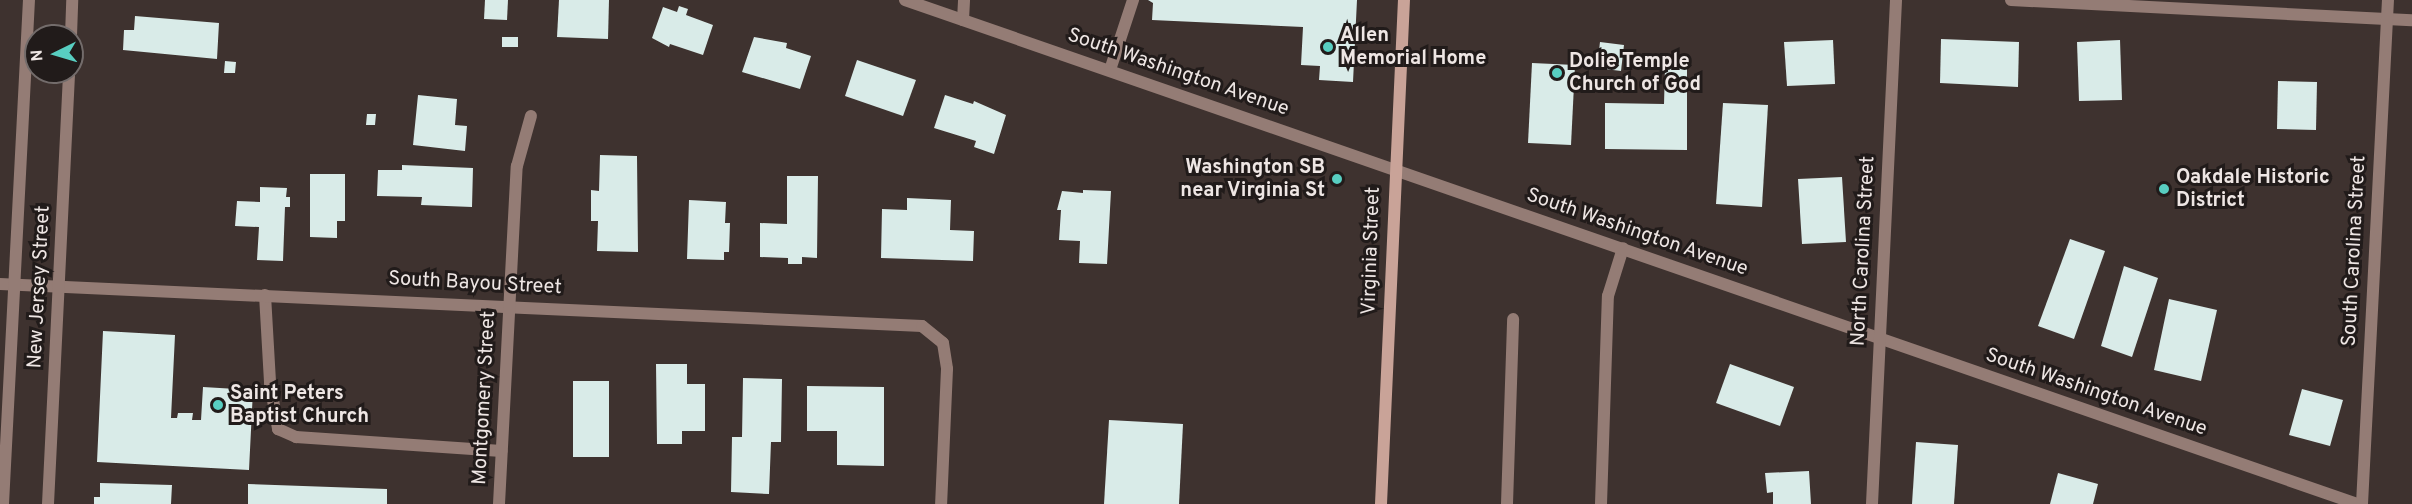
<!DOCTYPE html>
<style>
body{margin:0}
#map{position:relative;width:2412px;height:504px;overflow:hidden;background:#3e322f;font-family:Overpass,sans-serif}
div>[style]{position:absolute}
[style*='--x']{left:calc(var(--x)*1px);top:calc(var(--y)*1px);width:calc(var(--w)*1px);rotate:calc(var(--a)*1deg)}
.building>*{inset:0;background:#d9ebe8}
.lane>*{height:12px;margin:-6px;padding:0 6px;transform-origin:6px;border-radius:6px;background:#947c75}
.street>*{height:12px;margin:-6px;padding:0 6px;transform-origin:6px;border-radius:6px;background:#947c75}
.secondary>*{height:12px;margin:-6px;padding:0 6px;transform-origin:6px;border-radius:6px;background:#c9a398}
.dots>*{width:16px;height:16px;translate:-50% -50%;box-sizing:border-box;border:3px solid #211b1a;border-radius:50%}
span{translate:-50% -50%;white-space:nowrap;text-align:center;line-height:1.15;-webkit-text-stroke:6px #211b1a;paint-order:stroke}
.poi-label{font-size:20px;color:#eee6e4;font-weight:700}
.left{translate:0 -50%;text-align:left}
.right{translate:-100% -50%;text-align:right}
.street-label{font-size:20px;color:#eee6e4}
.north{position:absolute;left:24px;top:24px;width:60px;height:60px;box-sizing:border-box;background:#211b1a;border:2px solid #736c6b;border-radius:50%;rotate:265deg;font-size:16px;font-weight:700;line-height:24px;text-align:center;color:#eee6e4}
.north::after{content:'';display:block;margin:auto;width:21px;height:27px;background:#58cec1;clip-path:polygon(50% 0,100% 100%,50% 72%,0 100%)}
</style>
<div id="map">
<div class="building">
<i style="clip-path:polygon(485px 0,508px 0,507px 20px,484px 19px)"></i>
<i style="clip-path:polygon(559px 0,609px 0,608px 39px,557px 37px)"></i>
<i style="clip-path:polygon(1148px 0,1357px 0,1353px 82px,1319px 80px,1320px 66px,1301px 65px,1303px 27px,1152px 20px,1153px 3px)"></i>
<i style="clip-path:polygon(679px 6px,688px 9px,686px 15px,713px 25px,703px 55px,670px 44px,669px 47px,652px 38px,663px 7px,677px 12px)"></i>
<i style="clip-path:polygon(135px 16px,219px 23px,217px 59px,123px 50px,124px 30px,134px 30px)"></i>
<i style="clip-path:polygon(502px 37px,518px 37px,518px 47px,502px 47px)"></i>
<i style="clip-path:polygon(754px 37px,787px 43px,786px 48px,811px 56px,800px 89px,742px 72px)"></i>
<i style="clip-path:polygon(1941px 39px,2019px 42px,2018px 87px,1940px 83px)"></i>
<i style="clip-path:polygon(1833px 40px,1835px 84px,1787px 86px,1784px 42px)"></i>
<i style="clip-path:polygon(2120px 40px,2122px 100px,2079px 101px,2077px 42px)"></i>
<i style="clip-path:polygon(1600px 42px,1624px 45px,1621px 71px,1597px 68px)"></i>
<i style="clip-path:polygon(857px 60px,916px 80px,903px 116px,845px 96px)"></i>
<i style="clip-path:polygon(225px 61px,236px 62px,235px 73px,224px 73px)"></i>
<i style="clip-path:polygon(1532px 63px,1575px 65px,1571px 145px,1528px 143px)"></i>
<i style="clip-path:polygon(1665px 67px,1687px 67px,1687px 150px,1605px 149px,1605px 103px,1664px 104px)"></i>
<i style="clip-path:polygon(2278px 81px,2317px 82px,2316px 130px,2277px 129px)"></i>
<i style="clip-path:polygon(418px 95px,457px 99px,455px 125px,467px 126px,465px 151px,413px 145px)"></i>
<i style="clip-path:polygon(945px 95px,973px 104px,974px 101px,1006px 115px,994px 154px,974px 147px,976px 141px,934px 128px)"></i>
<i style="clip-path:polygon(1723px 103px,1768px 105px,1762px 207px,1716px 204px)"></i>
<i style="clip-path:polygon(367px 114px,376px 114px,375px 125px,366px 125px)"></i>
<i style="clip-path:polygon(600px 155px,637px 156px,638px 252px,597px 251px,598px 221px,591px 221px,591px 190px,599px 191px)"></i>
<i style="clip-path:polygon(402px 165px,473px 168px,472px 207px,421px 205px,422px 197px,377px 196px,378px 170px,402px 170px)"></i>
<i style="clip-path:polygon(310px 174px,345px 174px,345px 221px,337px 221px,337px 238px,310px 237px)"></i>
<i style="clip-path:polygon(787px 176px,818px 176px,817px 258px,802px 257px,802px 264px,788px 264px,788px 258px,760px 257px,760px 223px,787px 224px)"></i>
<i style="clip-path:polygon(1842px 177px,1846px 242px,1802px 244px,1798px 179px)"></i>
<i style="clip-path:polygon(260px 187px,287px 188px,286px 197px,290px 197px,290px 207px,285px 207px,283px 261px,257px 260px,259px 227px,235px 226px,237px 201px,260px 202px)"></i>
<i style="clip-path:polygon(1083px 190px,1111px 191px,1107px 264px,1079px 263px,1080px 241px,1059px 240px,1061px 210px,1057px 210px,1062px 191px,1083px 193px)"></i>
<i style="clip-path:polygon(907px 198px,951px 200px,950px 230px,974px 231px,973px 261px,881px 258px,882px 209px,907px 210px)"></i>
<i style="clip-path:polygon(689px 200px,726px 202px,725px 223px,730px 223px,729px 252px,724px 252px,724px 260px,687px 259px)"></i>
<i style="clip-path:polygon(2070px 239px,2105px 251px,2074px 339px,2038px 326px)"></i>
<i style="clip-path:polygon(2124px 266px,2158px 278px,2132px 357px,2101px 346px)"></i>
<i style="clip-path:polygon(2169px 299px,2217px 310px,2201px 381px,2154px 370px)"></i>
<i style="clip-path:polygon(103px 331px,175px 335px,171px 418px,177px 418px,178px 413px,193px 413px,192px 420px,201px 420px,203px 387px,253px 390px,249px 470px,97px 462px)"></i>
<i style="clip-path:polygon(656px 364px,687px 364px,687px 384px,705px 384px,705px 431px,682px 431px,682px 444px,657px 444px)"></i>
<i style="clip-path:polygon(1730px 364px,1794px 387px,1780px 426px,1716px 403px)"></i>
<i style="clip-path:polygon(743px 378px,782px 379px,781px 442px,771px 442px,769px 494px,731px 492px,732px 437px,742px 437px)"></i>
<i style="clip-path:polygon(573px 381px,609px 381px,609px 457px,573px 457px)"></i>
<i style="clip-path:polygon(807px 386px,884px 387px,884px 466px,837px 465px,837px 431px,807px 431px)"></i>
<i style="clip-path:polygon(2302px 389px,2343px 400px,2330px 446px,2289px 435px)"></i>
<i style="clip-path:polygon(1109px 420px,1183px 424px,1179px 504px,1104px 504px)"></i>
<i style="clip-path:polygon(1916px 442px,1958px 445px,1954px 504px,1912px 504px)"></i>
<i style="clip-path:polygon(1809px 471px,1811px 504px,1773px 504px,1773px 492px,1767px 493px,1765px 473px)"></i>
<i style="clip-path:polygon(2058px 473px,2098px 484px,2093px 504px,2050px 504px)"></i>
<i style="clip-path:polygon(100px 483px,172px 485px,171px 504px,94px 504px,94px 497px,100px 497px)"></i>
<i style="clip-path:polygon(248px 484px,387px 489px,387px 504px,248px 504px)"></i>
</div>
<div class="lane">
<i style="--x:963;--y:20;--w:20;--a:-87"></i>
<i style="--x:1110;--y:70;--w:74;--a:-71.8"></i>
<i style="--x:265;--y:295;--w:88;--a:86.7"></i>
<i style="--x:270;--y:383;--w:47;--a:80.1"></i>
<i style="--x:278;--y:429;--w:20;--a:24"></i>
<i style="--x:296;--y:437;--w:206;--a:3.9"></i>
<i style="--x:1507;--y:504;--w:185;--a:-88.1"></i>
<i style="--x:1601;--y:504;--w:208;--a:-88.1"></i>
<i style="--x:1608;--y:296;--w:50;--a:-72.6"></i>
</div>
<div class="street">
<i style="--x:905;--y:0;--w:1537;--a:19.14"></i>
<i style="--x:2011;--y:0;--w:401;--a:2.9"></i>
<i style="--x:71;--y:36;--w:36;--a:-88"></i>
<i style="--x:0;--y:284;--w:923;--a:2.61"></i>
<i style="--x:922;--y:326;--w:27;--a:39"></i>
<i style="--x:943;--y:343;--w:26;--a:81"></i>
<i style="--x:947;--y:369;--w:135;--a:92.5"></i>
<i style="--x:3;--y:504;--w:505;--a:-87.05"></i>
<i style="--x:48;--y:504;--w:433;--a:-87.2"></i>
<i style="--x:499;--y:504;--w:338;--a:-87"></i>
<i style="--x:517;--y:166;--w:52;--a:-74.4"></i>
<i style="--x:1872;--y:504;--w:505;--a:-87.27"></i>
<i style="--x:2362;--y:504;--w:505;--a:-87.05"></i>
</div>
<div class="secondary">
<i style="--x:1381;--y:504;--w:505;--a:-87.39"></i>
</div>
<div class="dots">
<i style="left:1328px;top:47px;background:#58cec1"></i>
<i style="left:1557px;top:73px;background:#58cec1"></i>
<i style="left:1337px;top:179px;background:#58cec1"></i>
<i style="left:2164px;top:189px;background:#58cec1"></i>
<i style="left:218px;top:405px;background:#58cec1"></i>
</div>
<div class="poi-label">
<span class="left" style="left:1340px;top:48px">Allen<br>Memorial Home</span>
<span class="left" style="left:1569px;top:74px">Dolie Temple<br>Church of God</span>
<span class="right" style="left:1325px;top:180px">Washington SB<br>near Virginia St</span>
<span class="left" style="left:2176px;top:190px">Oakdale Historic<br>District</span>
<span class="left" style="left:230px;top:406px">Saint Peters<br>Baptist Church</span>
</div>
<div class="street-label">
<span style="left:1178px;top:73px;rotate:19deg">South Washington Avenue</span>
<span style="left:1637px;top:233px;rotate:19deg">South Washington Avenue</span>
<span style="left:1372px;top:251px;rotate:-88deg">Virginia Street</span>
<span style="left:1864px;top:251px;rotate:-87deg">North Carolina Street</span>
<span style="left:2355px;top:251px;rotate:-87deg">South Carolina Street</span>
<span style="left:475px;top:284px;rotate:3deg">South Bayou Street</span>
<span style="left:40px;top:287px;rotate:-87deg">New Jersey Street</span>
<span style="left:2096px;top:393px;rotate:19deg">South Washington Avenue</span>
<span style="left:485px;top:398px;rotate:-87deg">Montgomery Street</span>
</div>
<div class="north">N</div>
</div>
